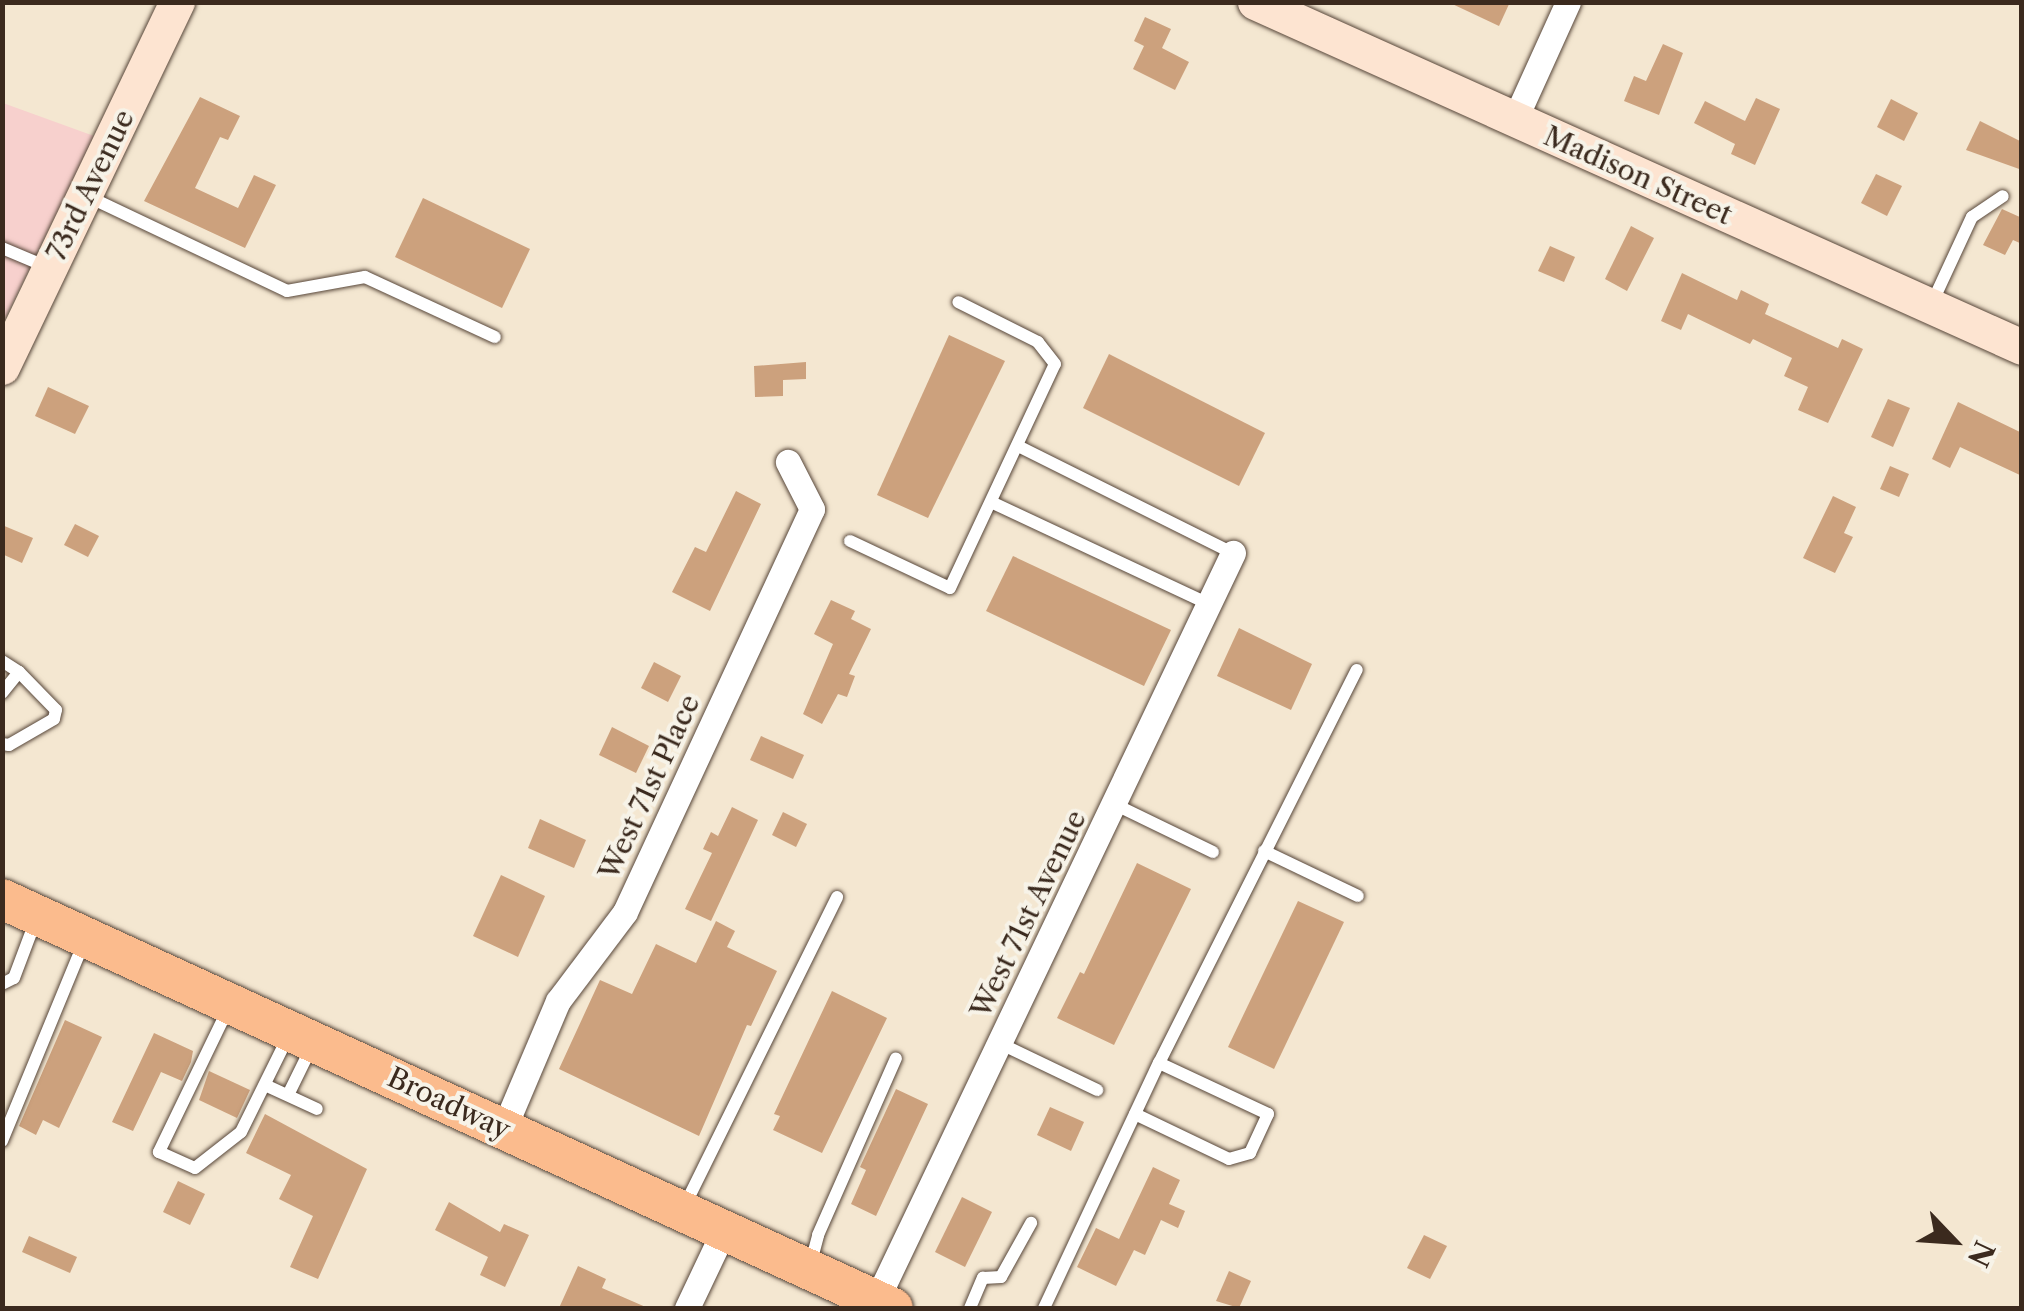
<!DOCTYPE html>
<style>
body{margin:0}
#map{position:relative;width:2024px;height:1311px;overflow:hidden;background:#f4e7d1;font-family:"Libre Caslon Text",serif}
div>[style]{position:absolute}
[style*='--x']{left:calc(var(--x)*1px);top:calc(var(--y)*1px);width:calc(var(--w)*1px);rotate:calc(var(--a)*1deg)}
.built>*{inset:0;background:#f7d0cd}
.building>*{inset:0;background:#cca17d}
.roads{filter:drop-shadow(0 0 2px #574639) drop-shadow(0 0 2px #574639)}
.lane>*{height:12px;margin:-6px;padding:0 6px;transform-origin:6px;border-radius:6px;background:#fff}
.street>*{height:25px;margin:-12.5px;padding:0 12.5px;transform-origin:12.5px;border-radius:12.5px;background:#fff}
.secondary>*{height:35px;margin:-17.5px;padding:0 17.5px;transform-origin:17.5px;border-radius:17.5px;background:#fde4d1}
.primary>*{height:40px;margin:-20px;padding:0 20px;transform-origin:20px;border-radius:20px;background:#fbbb8d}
span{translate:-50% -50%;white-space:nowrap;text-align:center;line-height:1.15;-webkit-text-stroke:8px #f7f3e8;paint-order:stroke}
.street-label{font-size:28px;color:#3b2a1e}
.frame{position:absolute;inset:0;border:5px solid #3b2a1e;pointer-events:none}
.north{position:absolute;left:1904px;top:1191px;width:100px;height:100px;-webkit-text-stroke:8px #f7f3e8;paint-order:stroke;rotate:115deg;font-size:28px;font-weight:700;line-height:40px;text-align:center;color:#3b2a1e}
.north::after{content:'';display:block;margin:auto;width:35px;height:45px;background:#3b2a1e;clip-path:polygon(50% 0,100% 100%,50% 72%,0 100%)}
</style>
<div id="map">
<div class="built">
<i style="clip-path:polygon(3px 103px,94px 136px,3px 323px)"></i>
</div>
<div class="building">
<i style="clip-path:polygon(1448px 2px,1510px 2px,1499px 26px)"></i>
<i style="clip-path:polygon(1145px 17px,1171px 29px,1162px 48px,1189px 62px,1175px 90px,1133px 69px,1144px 46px,1134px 41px)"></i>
<i style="clip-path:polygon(1663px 44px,1683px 53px,1659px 115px,1624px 101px,1634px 76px,1646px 81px)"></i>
<i style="clip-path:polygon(200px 97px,240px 116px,228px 140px,220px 137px,195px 188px,238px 208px,254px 175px,276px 185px,245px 248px,144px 201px)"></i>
<i style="clip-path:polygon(1756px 98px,1780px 109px,1755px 165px,1731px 154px,1735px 144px,1694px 123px,1705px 101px,1745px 121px)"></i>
<i style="clip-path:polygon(1891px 99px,1918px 113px,1904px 141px,1877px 127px)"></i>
<i style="clip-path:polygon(1980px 121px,2022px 142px,2022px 170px,1966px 150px)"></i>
<i style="clip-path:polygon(1876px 174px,1902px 186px,1887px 216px,1861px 203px)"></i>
<i style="clip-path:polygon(423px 198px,530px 249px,502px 308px,395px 257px)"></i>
<i style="clip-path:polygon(2002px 209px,2022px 218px,2022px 244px,2013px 240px,2005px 255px,1983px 245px)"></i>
<i style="clip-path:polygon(1631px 226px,1654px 238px,1627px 291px,1605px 279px)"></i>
<i style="clip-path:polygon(1550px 246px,1575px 257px,1564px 282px,1538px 271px)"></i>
<i style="clip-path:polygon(1682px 273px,1737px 300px,1741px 290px,1769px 304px,1765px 314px,1838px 348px,1842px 339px,1863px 349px,1828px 423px,1798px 410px,1808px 387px,1784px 376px,1792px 358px,1753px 339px,1750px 344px,1688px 314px,1681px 330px,1661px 321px)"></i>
<i style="clip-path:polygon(949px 335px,1005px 361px,928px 518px,877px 495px)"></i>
<i style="clip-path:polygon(1109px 354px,1265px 433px,1239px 486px,1083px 408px)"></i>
<i style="clip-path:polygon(806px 362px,806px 379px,783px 380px,783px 396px,755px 397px,754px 366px)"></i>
<i style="clip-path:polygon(48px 387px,89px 406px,75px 434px,35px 416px)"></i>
<i style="clip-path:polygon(1888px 399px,1910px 408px,1893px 447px,1871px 437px)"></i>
<i style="clip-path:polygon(1958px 402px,2022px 433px,2022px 476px,1960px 447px,1950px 468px,1932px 459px)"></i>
<i style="clip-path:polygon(1890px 466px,1909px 474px,1899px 497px,1880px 489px)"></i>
<i style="clip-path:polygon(736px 491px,761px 504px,710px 611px,672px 592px,695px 547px,706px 552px)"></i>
<i style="clip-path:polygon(1833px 496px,1856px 507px,1844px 533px,1853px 537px,1835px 573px,1803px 558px)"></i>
<i style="clip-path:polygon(75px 524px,99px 536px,88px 557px,64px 545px)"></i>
<i style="clip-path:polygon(2px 525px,33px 538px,22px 563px,2px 554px)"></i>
<i style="clip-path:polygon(1013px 556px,1171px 630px,1144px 686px,986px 611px)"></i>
<i style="clip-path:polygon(831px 600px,855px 611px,851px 619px,871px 629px,849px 674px,855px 676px,847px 697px,838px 694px,822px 724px,803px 714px,833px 644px,814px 634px)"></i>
<i style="clip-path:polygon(1239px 628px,1312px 664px,1291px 710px,1217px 676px)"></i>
<i style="clip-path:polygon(654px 662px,681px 676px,668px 702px,641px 688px)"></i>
<i style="clip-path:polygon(612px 727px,649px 746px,636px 773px,599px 755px)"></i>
<i style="clip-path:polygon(761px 736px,804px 755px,793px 779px,750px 760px)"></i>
<i style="clip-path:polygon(732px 807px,758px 820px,711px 921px,685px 909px,712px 853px,703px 849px,711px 832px,718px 836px)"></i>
<i style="clip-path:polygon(783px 812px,807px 824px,796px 847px,772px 835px)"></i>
<i style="clip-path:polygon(540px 819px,586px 840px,574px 868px,528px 848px)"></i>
<i style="clip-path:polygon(1137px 863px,1191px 889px,1114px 1045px,1057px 1018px,1080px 972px,1084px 974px)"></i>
<i style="clip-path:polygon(501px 875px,545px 896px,518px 957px,473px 936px)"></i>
<i style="clip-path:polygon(1298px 901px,1344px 922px,1274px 1069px,1228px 1047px)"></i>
<i style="clip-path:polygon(716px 921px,735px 931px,727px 947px,777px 971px,751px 1026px,747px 1025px,699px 1136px,559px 1069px,600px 980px,632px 994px,656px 944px,696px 963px)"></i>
<i style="clip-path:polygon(832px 991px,887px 1018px,822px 1153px,773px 1130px,780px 1116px,774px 1114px)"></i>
<i style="clip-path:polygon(65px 1020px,102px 1037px,59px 1128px,43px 1120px,36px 1135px,19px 1126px)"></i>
<i style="clip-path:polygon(154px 1033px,193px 1051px,191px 1062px,182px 1081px,161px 1072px,133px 1131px,112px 1122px)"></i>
<i style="clip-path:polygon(209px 1071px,250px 1090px,237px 1118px,199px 1100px)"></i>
<i style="clip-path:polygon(896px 1089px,928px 1104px,876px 1216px,851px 1204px,866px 1170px,860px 1167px)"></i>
<i style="clip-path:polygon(1050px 1107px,1084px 1122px,1071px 1151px,1037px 1135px)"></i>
<i style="clip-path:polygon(265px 1114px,367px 1169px,318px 1279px,290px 1267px,313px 1216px,279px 1199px,291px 1175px,246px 1153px)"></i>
<i style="clip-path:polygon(1153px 1167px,1180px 1180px,1169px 1204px,1185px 1211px,1178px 1228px,1161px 1220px,1145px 1255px,1134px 1250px,1116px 1286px,1077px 1267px,1096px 1228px,1119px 1239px)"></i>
<i style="clip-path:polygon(178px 1181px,205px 1194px,190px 1225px,163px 1212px)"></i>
<i style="clip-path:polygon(962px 1197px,992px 1212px,965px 1267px,935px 1252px)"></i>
<i style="clip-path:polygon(449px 1202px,500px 1232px,504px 1224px,529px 1235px,505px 1287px,480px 1275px,488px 1257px,435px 1230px)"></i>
<i style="clip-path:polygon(1424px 1235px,1447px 1246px,1430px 1279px,1407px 1268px)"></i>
<i style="clip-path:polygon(29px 1236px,77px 1257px,70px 1273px,22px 1252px)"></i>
<i style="clip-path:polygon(578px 1266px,606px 1279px,602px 1288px,648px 1308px,559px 1308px)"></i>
<i style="clip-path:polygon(1229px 1271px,1251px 1281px,1239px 1308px,1216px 1301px)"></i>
</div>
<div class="roads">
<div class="lane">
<i style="--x:87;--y:196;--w:221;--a:25.4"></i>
<i style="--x:287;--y:291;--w:79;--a:-10.2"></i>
<i style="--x:365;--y:277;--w:143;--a:24.8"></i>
<i style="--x:2;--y:248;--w:49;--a:22.9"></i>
<i style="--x:1932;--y:303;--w:95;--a:-65.1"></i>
<i style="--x:1972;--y:217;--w:37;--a:-34"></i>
<i style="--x:1018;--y:446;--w:240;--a:26.5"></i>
<i style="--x:991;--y:502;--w:241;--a:25.1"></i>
<i style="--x:850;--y:541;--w:110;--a:25.2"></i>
<i style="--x:950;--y:588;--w:247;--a:-64.9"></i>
<i style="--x:1055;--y:364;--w:28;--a:-128"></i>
<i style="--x:1038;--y:342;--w:89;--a:-153.4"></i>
<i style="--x:2;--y:661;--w:20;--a:33"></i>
<i style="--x:19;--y:672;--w:53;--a:45.8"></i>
<i style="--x:56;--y:710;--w:9;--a:103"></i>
<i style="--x:54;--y:719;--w:52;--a:150"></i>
<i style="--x:9;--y:745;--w:7;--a:-172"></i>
<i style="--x:2;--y:693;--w:27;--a:-51"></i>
<i style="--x:1114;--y:804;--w:110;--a:25.9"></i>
<i style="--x:1264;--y:851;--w:104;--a:25.6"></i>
<i style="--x:2;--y:984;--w:13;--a:-27"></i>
<i style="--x:14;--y:978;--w:60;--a:-69.4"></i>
<i style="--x:228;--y:1009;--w:159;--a:115.8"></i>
<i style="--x:159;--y:1152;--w:39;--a:24"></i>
<i style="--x:195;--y:1168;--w:58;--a:-38"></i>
<i style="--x:241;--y:1132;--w:108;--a:-63.7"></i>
<i style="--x:999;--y:1043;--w:109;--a:25.6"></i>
<i style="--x:265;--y:1085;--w:57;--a:24.8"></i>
<i style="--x:288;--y:1095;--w:52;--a:-63.9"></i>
<i style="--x:1135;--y:1114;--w:104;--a:25.6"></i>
<i style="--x:1229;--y:1159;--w:22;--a:-16"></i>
<i style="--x:1250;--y:1153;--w:43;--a:-65.2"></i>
<i style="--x:1268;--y:1114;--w:120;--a:-154.9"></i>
<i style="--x:2;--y:1141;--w:215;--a:-67.6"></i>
<i style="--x:683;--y:1209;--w:348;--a:-63.7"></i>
<i style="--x:811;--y:1262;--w:28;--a:-75"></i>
<i style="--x:818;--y:1235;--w:193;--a:-66.2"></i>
<i style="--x:970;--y:1308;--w:33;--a:-67"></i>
<i style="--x:983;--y:1278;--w:18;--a:-3"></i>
<i style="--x:1001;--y:1277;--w:62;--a:-60.9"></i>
<i style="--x:1044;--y:1308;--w:271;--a:-64.9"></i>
<i style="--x:1159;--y:1063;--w:440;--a:-63.3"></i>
</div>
<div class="street">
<i style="--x:1515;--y:119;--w:128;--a:-65.6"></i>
<i style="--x:504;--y:1128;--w:138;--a:-67"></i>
<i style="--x:558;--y:1001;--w:111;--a:-53"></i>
<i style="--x:625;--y:912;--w:444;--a:-65.1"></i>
<i style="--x:812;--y:509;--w:53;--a:-117.1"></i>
<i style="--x:876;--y:1301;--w:829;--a:-64.49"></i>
<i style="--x:687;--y:1308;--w:86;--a:-64.6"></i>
</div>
<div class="secondary">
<i style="--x:1255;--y:2;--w:841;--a:24.22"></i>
<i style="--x:2;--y:367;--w:405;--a:-64.4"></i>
</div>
<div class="primary">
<i style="--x:2;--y:899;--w:980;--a:24.66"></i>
</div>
</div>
<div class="street-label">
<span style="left:1638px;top:175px;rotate:24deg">Madison Street</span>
<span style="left:90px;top:185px;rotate:-64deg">73rd Avenue</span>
<span style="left:649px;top:787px;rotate:-65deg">West 71st Place</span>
<span style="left:1028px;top:914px;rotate:-64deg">West 71st Avenue</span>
<span style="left:449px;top:1103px;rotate:25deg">Broadway</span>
</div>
<div class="frame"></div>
<div class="north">N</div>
</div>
